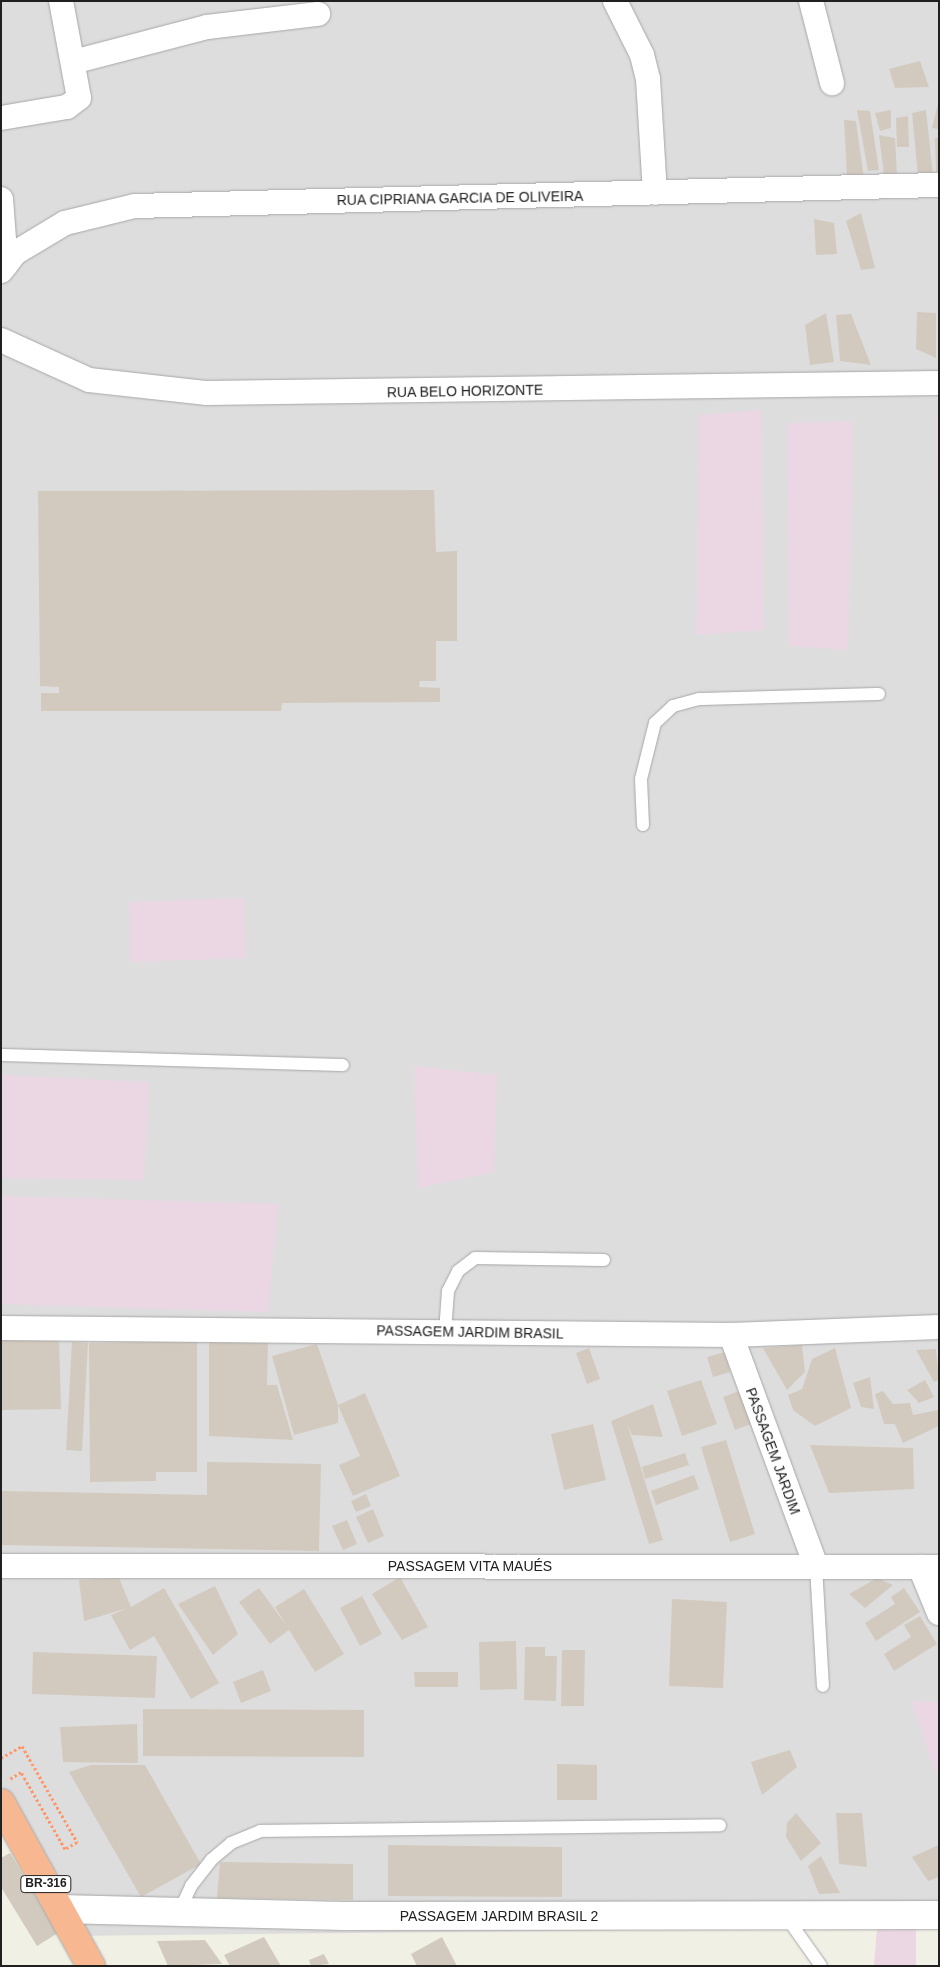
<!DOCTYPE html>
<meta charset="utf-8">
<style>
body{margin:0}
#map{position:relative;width:940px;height:1967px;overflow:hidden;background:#f1f0e5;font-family:Arial,sans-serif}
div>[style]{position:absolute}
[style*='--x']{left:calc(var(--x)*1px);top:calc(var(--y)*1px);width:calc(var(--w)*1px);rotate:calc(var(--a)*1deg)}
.residential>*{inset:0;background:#dedddd}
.industrial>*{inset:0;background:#ebd7e3}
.building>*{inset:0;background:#d2cabe}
.path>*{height:3px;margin-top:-1.5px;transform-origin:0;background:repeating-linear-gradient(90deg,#ff9668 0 2.5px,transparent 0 5px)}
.roads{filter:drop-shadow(0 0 1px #a7a7a7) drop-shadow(0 0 1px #a7a7a7)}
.service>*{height:12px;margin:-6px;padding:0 6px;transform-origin:6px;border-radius:6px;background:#fff}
.minor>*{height:24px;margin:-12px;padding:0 12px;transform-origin:12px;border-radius:12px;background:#fff}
.tertiary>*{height:28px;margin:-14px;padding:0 14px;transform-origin:14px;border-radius:14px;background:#fff}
.trunk>*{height:28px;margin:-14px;padding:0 14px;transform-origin:14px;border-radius:14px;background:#f7b891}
span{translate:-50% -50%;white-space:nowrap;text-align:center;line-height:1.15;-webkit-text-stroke:5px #fff;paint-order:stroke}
.shield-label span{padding:1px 4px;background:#fff;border:1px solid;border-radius:4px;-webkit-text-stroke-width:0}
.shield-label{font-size:12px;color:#202020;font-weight:700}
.street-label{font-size:14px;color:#202020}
.frame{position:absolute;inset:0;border:2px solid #202020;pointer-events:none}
</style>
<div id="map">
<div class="residential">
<i style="clip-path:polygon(1px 1px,939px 1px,939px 1927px,68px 1936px,1px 1793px)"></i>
</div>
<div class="industrial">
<i style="clip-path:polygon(761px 410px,764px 630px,696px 635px,699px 415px)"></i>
<i style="clip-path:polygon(936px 419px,939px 419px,939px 577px)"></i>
<i style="clip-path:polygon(853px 421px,848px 650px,789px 646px,787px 423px)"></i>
<i style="clip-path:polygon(244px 898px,246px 958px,131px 962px,129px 902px)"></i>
<i style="clip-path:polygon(414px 1066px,497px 1075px,494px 1172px,418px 1188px)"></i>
<i style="clip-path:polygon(1px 1075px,149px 1082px,144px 1180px,1px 1178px)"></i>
<i style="clip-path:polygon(1px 1196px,278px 1204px,268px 1312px,1px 1304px)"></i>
<i style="clip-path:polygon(912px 1701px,939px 1702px,939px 1776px,932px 1764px)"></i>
<i style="clip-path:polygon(877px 1928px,916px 1928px,916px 1966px,874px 1966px)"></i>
</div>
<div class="building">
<i style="clip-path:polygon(920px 61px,929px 87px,895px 88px,889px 69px)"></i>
<i style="clip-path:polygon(939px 100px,939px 129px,932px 128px)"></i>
<i style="clip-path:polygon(857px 110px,870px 111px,879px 170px,868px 171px)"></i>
<i style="clip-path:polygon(891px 110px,891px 128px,880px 131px,875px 113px)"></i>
<i style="clip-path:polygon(926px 110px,933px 176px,918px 176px,912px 113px)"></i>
<i style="clip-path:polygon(908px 116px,909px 147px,897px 147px,896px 118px)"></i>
<i style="clip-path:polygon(844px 120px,856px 121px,864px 179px,847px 175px)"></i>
<i style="clip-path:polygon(879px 135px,895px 138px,897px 176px,884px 175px)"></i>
<i style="clip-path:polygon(939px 137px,939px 172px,936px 172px,935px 138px)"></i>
<i style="clip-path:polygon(861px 213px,875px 268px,861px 270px,846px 221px)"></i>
<i style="clip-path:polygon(814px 219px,834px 223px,837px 254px,816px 255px)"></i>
<i style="clip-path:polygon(917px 312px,936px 313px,936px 358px,916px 349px)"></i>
<i style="clip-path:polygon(826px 313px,834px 362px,810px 365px,805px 325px)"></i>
<i style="clip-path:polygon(851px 314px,871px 365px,840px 361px,836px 315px)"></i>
<i style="clip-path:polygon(434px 490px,436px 552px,457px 551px,457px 641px,436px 641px,436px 681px,420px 681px,419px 687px,440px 688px,440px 702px,282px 703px,281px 711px,41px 711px,41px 693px,59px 693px,59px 687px,40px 686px,38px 491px)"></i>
<i style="clip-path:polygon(1px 1338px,59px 1338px,61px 1409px,1px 1410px)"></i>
<i style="clip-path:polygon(209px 1341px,268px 1343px,267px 1385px,277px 1385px,293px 1440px,209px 1436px)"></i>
<i style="clip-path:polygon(72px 1342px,88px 1343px,82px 1451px,66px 1450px)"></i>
<i style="clip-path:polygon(156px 1342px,197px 1342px,197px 1472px,156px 1472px,156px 1481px,90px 1482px,89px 1343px)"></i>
<i style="clip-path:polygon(317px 1344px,338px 1405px,338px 1423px,294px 1435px,272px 1356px)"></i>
<i style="clip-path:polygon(802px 1345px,805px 1372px,787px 1390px,763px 1348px)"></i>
<i style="clip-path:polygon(589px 1348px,600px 1379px,587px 1384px,576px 1353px)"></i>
<i style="clip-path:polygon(835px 1348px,851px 1408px,815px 1426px,793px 1410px,788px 1395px,802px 1389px,812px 1359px)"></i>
<i style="clip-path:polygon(936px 1349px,939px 1380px,934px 1382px,916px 1350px)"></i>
<i style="clip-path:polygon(725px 1352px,730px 1372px,713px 1377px,707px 1357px)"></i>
<i style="clip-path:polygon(870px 1377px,874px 1409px,861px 1407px,853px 1383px)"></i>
<i style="clip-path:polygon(701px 1380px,717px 1424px,682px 1436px,667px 1391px)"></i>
<i style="clip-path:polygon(925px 1380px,934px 1397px,919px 1403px,907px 1390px)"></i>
<i style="clip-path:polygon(742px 1390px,754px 1423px,735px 1430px,723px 1397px)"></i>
<i style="clip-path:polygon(883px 1391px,893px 1404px,910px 1403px,913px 1415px,938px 1410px,939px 1426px,903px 1443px,895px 1424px,884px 1424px,875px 1394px)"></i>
<i style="clip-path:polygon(365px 1393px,400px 1476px,353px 1496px,339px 1465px,360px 1456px,338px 1405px)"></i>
<i style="clip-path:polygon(653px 1404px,663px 1437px,632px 1435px,627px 1423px,663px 1540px,649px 1544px,611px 1421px)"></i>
<i style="clip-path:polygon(593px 1424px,606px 1480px,564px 1490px,551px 1434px)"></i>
<i style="clip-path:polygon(726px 1440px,755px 1534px,730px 1542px,701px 1447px)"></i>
<i style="clip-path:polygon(810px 1445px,913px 1448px,914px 1489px,829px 1493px)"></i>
<i style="clip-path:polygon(685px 1453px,689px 1465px,645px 1479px,642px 1467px)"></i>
<i style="clip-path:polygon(207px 1462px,321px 1464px,319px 1551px,1px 1545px,1px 1491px,207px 1495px)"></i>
<i style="clip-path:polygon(694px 1475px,699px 1489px,656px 1505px,651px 1491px)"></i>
<i style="clip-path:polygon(366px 1494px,371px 1506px,356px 1512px,351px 1501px)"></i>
<i style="clip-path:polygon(373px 1509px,384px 1536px,368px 1543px,356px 1517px)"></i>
<i style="clip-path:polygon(347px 1520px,357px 1544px,343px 1550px,332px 1526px)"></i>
<i style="clip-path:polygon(400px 1577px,428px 1627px,402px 1640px,372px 1594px)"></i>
<i style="clip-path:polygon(119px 1578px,131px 1607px,164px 1588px,219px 1683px,191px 1699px,154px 1636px,130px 1650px,111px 1615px,128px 1608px,84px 1621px,79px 1580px)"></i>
<i style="clip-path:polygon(877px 1578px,893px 1585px,865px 1608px,849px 1594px)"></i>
<i style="clip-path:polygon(215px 1586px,238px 1634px,213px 1655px,178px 1604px)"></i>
<i style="clip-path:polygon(259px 1588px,286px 1625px,275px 1607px,304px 1589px,344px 1654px,315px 1672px,289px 1630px,270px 1644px,239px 1602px)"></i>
<i style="clip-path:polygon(904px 1588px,920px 1612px,876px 1641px,865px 1623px,895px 1604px,891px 1597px)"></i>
<i style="clip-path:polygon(362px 1596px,382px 1634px,360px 1646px,340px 1608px)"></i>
<i style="clip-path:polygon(672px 1599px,727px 1602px,723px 1688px,669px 1686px)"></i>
<i style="clip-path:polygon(920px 1616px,937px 1644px,894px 1671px,884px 1654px,911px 1637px,904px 1625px)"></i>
<i style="clip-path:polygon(516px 1641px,517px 1689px,480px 1690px,479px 1642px)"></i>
<i style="clip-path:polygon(525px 1647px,545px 1647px,545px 1656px,557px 1656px,556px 1701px,524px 1700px)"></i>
<i style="clip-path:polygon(562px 1650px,585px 1650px,584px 1706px,561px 1706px)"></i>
<i style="clip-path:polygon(33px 1652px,157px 1656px,155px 1698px,32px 1694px)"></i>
<i style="clip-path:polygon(263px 1670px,271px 1691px,241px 1703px,233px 1682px)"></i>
<i style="clip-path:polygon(414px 1672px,458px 1672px,458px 1687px,415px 1687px)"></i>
<i style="clip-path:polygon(143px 1709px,364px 1710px,364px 1757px,143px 1756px)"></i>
<i style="clip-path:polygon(137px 1724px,138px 1763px,63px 1762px,60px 1727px)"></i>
<i style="clip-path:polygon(790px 1750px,797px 1767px,762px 1795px,751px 1762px)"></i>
<i style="clip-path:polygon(557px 1764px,597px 1765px,597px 1800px,557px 1800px)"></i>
<i style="clip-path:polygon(91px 1765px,145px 1765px,201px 1864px,141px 1897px,69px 1772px)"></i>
<i style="clip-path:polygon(796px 1813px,821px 1843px,801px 1861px,786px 1837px,787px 1823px)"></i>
<i style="clip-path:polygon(836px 1813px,862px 1813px,867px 1867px,839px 1864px)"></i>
<i style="clip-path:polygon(388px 1845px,562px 1847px,562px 1897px,388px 1896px)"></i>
<i style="clip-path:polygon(939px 1845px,939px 1877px,928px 1881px,912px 1857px)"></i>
<i style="clip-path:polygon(10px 1853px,58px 1933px,37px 1946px,1px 1887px,1px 1858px)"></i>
<i style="clip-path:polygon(821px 1856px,840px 1893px,819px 1894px,808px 1866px)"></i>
<i style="clip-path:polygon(220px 1862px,353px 1864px,353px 1900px,217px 1898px)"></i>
<i style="clip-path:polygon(264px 1937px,281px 1966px,230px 1966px,224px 1955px)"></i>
<i style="clip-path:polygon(442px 1937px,457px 1966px,417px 1966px,411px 1954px)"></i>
<i style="clip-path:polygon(205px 1940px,222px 1964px,168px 1966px,157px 1941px)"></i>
<i style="clip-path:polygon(324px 1954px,329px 1964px,311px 1966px,309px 1960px)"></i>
</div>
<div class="path">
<i style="--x:1;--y:1758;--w:24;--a:-30"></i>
<i style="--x:22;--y:1746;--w:111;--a:60.2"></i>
<i style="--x:77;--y:1842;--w:14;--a:150"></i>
<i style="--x:65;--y:1849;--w:89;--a:-119.7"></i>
<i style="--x:21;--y:1772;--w:15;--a:148"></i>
</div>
<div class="roads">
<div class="service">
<i style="--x:643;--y:825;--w:46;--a:-92.5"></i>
<i style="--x:641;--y:779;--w:58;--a:-76"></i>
<i style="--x:655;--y:723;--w:25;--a:-43"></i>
<i style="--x:673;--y:706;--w:27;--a:-15"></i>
<i style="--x:699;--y:699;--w:180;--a:-1.6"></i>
<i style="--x:1;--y:1055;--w:342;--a:1.7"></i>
<i style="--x:445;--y:1332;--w:41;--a:-85.8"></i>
<i style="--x:448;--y:1291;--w:22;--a:-63"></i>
<i style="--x:458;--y:1271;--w:21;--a:-37"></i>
<i style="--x:475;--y:1258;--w:129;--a:0.9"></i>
<i style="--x:816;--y:1566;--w:120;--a:86.7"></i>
<i style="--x:179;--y:1912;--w:29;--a:-65"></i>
<i style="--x:191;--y:1886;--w:33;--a:-52"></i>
<i style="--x:211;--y:1860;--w:26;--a:-40"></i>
<i style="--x:231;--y:1843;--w:31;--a:-22"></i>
<i style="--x:260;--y:1831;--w:460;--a:-0.7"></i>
<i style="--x:785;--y:1915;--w:62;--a:54.8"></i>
</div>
<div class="minor">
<i style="--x:615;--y:1;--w:60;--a:63.4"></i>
<i style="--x:642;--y:55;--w:25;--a:76"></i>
<i style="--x:648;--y:79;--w:114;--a:86.5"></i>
<i style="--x:811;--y:1;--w:85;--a:75.6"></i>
<i style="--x:73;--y:62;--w:138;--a:-14.6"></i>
<i style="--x:207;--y:27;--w:112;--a:-6.7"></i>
<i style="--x:1;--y:118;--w:67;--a:-9.5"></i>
<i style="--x:67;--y:107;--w:15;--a:-37"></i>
<i style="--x:79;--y:98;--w:99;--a:-100.5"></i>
<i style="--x:1;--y:199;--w:66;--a:85.7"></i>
<i style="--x:1;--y:271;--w:23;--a:-52"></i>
<i style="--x:15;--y:253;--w:58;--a:-31"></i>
<i style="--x:65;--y:223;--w:72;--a:-13.7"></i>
<i style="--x:135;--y:206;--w:804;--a:-1.5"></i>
<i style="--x:1;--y:340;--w:97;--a:24.4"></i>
<i style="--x:89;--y:380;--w:119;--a:6.3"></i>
<i style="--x:207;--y:393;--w:732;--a:-0.78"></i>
<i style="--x:1;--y:1328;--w:730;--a:0.55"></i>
<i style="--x:731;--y:1335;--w:208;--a:-2.2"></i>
<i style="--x:731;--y:1335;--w:246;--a:69.8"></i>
<i style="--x:1;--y:1566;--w:938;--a:0.06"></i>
<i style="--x:920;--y:1567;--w:50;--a:67.6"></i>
</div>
<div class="tertiary">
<i style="--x:60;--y:1909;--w:284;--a:1.4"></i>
<i style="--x:344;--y:1916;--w:595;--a:-0.1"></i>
</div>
<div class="trunk">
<i style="--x:1;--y:1803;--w:186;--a:61.1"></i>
</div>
</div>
<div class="shield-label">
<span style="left:46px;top:1884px">BR-316</span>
</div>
<div class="street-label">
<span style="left:460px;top:198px;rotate:-1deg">RUA CIPRIANA GARCIA DE OLIVEIRA</span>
<span style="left:465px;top:391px;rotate:-1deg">RUA BELO HORIZONTE</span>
<span style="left:470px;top:1332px;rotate:1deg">PASSAGEM JARDIM BRASIL</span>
<span style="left:773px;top:1451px;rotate:70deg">PASSAGEM JARDIM</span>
<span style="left:470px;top:1566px">PASSAGEM VITA MAUÉS</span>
<span style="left:499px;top:1916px">PASSAGEM JARDIM BRASIL 2</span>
</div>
<div class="frame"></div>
</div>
